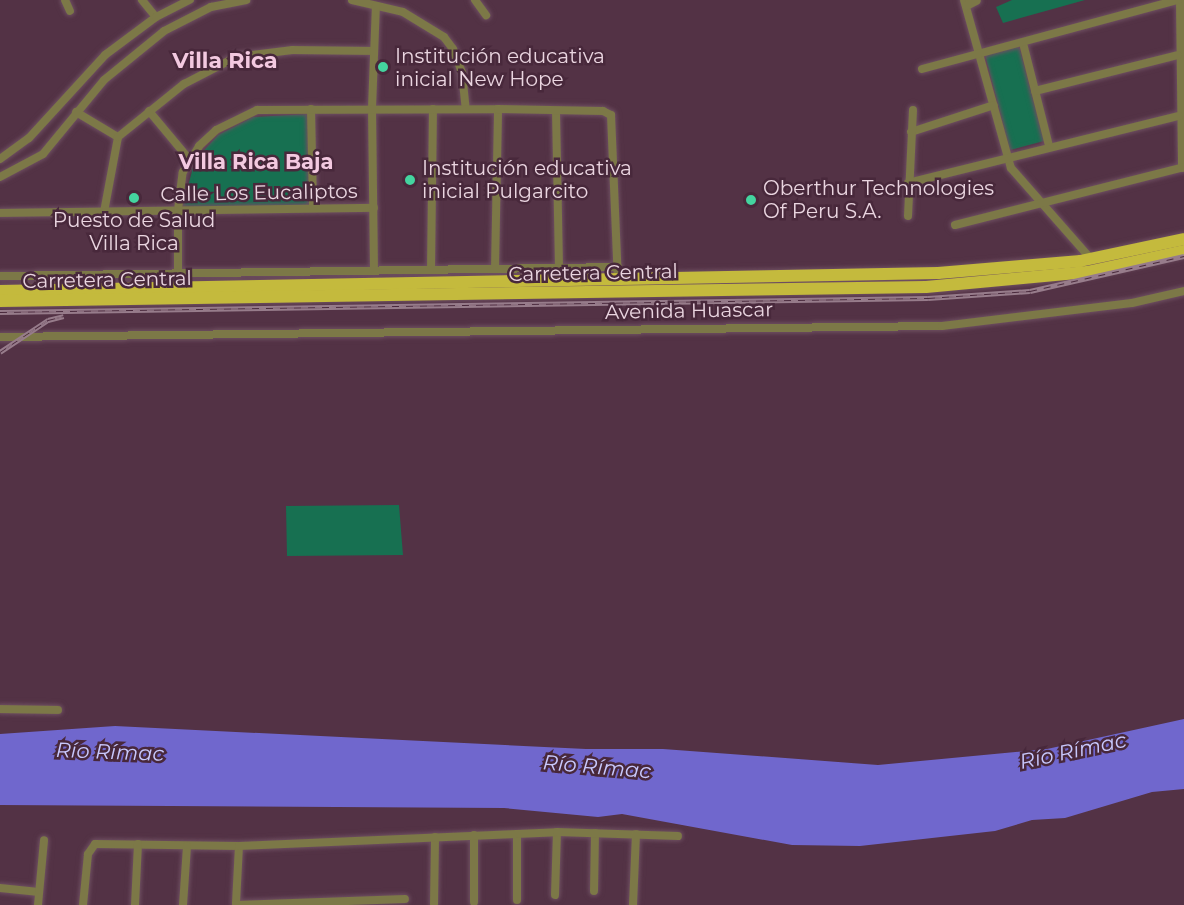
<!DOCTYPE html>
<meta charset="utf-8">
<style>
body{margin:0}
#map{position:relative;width:1184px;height:905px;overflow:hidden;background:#533245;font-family:Montserrat,sans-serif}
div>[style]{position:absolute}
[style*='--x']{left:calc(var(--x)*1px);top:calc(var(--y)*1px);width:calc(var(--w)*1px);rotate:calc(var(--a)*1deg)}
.green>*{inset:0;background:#177051}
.water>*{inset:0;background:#7067cd}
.roads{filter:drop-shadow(0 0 2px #6e4f61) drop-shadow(0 0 2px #6e4f61)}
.minor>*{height:8px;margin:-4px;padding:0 4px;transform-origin:4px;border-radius:4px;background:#7c7847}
.tertiary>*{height:9px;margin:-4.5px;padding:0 4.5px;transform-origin:4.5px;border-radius:4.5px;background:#7c7847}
.trunk>*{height:12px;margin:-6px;padding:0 6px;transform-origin:6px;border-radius:6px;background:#c4ba3d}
.rail>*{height:4.5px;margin-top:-2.25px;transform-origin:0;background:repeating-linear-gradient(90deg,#48283b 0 7px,#977c8b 0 14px);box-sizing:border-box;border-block:2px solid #977c8b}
.dots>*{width:16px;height:16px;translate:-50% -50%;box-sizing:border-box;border:3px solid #48283b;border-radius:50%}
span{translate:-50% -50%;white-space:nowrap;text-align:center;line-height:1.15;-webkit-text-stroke:5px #48283b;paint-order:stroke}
.poi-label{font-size:20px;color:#ead5e0}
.left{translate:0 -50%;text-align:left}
.street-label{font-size:20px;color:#ead5e0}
.neighbourhood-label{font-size:21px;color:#f3c9e0;font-weight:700}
.water-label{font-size:21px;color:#c8c8fd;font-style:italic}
.quarter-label{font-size:22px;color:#f3c9e0;font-weight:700}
</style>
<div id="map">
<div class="green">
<i style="clip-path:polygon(1012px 0,1085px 0,1003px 23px,996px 7px)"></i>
<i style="clip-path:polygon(1019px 46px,1044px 141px,1010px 150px,985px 55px)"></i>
<i style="clip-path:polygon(308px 114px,310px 206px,182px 208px,195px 160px,218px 135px,253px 117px)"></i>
<i style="clip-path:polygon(399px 505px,403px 555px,287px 556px,286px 506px)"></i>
</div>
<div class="water">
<i style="clip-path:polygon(1184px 719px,1184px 789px,1152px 792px,1065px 818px,1032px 820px,995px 831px,860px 846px,792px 845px,622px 814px,598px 817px,504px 808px,0 805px,0 734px,115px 726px,586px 749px,663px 749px,878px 765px,1047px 749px)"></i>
</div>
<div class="roads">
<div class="minor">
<i style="--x:65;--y:0;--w:12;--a:66"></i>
<i style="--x:142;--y:0;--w:22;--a:51"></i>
<i style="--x:352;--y:0;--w:52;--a:13.2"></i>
<i style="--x:403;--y:12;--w:48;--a:31.4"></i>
<i style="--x:444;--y:37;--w:15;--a:53"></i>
<i style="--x:453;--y:49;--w:26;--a:69"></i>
<i style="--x:462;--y:73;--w:36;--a:84"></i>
<i style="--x:475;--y:0;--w:19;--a:54"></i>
<i style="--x:964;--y:0;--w:174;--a:74.4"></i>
<i style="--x:1011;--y:168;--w:121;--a:48.7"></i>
<i style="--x:1180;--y:0;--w:168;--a:89.3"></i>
<i style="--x:1023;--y:43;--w:106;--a:75.8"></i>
<i style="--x:922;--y:69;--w:265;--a:-15.1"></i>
<i style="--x:1035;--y:91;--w:147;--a:-14.1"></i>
<i style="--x:311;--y:109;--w:99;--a:88.8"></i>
<i style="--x:149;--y:111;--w:62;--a:50.2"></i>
<i style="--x:556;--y:111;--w:157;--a:88.9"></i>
<i style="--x:76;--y:112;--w:49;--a:30.8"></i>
<i style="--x:911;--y:132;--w:87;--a:-18"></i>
<i style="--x:0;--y:159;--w:36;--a:-36"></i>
<i style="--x:29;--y:138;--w:113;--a:-47.5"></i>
<i style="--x:105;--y:55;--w:64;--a:-36.7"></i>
<i style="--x:156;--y:17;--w:38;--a:-27"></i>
<i style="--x:0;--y:177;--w:49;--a:-28.1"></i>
<i style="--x:43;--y:154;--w:96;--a:-50.5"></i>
<i style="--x:104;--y:80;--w:77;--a:-39.2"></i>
<i style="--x:164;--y:31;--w:53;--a:-27.1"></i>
<i style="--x:211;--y:7;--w:36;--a:-11"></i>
<i style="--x:908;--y:183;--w:279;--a:-13.9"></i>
<i style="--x:104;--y:212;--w:76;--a:-79.4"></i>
<i style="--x:118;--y:137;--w:85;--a:-38.8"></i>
<i style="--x:184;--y:84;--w:59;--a:-27.4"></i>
<i style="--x:236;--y:57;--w:57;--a:-7"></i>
<i style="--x:293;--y:50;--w:81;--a:0.7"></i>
<i style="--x:0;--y:213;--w:374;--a:-0.8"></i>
<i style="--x:908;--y:216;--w:106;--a:-87.3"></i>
<i style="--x:955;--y:225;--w:236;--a:-14.2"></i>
<i style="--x:495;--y:269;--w:160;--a:-88.9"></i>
<i style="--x:431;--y:270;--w:161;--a:-89.3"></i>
<i style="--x:374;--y:271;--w:163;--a:-90.7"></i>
<i style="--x:372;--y:108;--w:102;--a:-87.8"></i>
<i style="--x:178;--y:274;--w:64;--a:-90"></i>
<i style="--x:178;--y:210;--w:38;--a:-83"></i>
<i style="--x:183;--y:172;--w:31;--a:-58"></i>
<i style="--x:199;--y:146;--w:23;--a:-43"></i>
<i style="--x:216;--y:130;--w:46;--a:-26"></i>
<i style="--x:257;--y:110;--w:241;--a:-0.2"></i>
<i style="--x:498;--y:109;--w:105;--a:1.1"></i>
<i style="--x:603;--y:111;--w:9;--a:27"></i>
<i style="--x:611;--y:115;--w:164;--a:87.6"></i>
<i style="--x:0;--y:276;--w:618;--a:-0.83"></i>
<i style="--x:0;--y:337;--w:942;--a:-0.67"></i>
<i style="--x:942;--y:326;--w:191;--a:-6.9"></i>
<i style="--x:1132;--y:303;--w:53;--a:-13"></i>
<i style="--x:0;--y:709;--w:58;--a:1"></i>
<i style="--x:517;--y:834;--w:66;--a:90"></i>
<i style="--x:474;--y:835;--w:67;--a:90"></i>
<i style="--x:0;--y:888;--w:39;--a:6"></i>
<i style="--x:594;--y:891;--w:58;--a:-89"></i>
<i style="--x:555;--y:895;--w:63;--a:-88.2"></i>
<i style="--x:236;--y:903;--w:57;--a:-87"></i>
<i style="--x:434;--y:904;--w:67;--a:-89.1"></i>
<i style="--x:38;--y:905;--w:65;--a:-84.7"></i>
<i style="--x:83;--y:905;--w:51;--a:-84.4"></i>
<i style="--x:88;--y:854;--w:12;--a:-55"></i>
<i style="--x:95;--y:844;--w:144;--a:0.8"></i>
<i style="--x:239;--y:846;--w:318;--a:-2.5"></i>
<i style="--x:557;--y:832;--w:121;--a:1.9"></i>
<i style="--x:135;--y:905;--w:61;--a:-87.2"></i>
<i style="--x:183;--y:905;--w:59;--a:-86.1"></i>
<i style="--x:236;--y:905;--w:169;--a:-2"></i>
<i style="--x:633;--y:905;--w:71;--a:-87.6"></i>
</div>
<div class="tertiary">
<i style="--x:966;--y:5;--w:11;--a:-27"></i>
</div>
<div class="trunk">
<i style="--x:0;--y:291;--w:938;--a:-1.1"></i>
<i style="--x:938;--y:273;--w:143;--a:-4.8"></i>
<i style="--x:1080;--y:261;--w:106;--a:-11.9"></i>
<i style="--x:0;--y:301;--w:926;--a:-0.87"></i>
<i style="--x:926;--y:287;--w:162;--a:-5.3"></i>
<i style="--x:1087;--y:272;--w:99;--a:-12.2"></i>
</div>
</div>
<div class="rail">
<i style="--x:0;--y:312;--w:928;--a:-0.86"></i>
<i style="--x:928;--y:298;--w:102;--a:-3.9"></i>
<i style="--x:1030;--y:291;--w:158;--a:-12.8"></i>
<i style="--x:0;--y:352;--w:58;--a:-33.7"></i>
<i style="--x:48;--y:320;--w:16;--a:-14"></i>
</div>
<div class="dots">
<i style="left:383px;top:67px;background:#44d49f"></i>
<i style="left:410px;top:180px;background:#44d49f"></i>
<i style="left:134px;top:198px;background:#44d49f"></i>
<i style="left:751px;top:200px;background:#44d49f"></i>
</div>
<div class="poi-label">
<span class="left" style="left:395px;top:68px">Institución educativa<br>inicial New Hope</span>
<span class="left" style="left:422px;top:180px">Institución educativa<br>inicial Pulgarcito</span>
<span class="left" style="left:763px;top:200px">Oberthur Technologies<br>Of Peru S.A.</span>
<span style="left:134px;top:232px">Puesto de Salud<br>Villa Rica</span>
</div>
<div class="street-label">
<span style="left:259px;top:193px;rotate:-1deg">Calle Los Eucaliptos</span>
<span style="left:593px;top:273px;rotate:-1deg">Carretera Central</span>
<span style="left:107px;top:280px;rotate:-1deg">Carretera Central</span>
<span style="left:689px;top:311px;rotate:-1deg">Avenida Huascar</span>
</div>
<div class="neighbourhood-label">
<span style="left:256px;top:162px">Villa Rica Baja</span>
</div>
<div class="water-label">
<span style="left:1073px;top:751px;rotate:-12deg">Río Rímac</span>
<span style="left:110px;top:752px;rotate:2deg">Río Rímac</span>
<span style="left:597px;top:767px;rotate:5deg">Río Rímac</span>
</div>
<div class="quarter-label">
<span style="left:225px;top:61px">Villa Rica</span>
</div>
</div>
